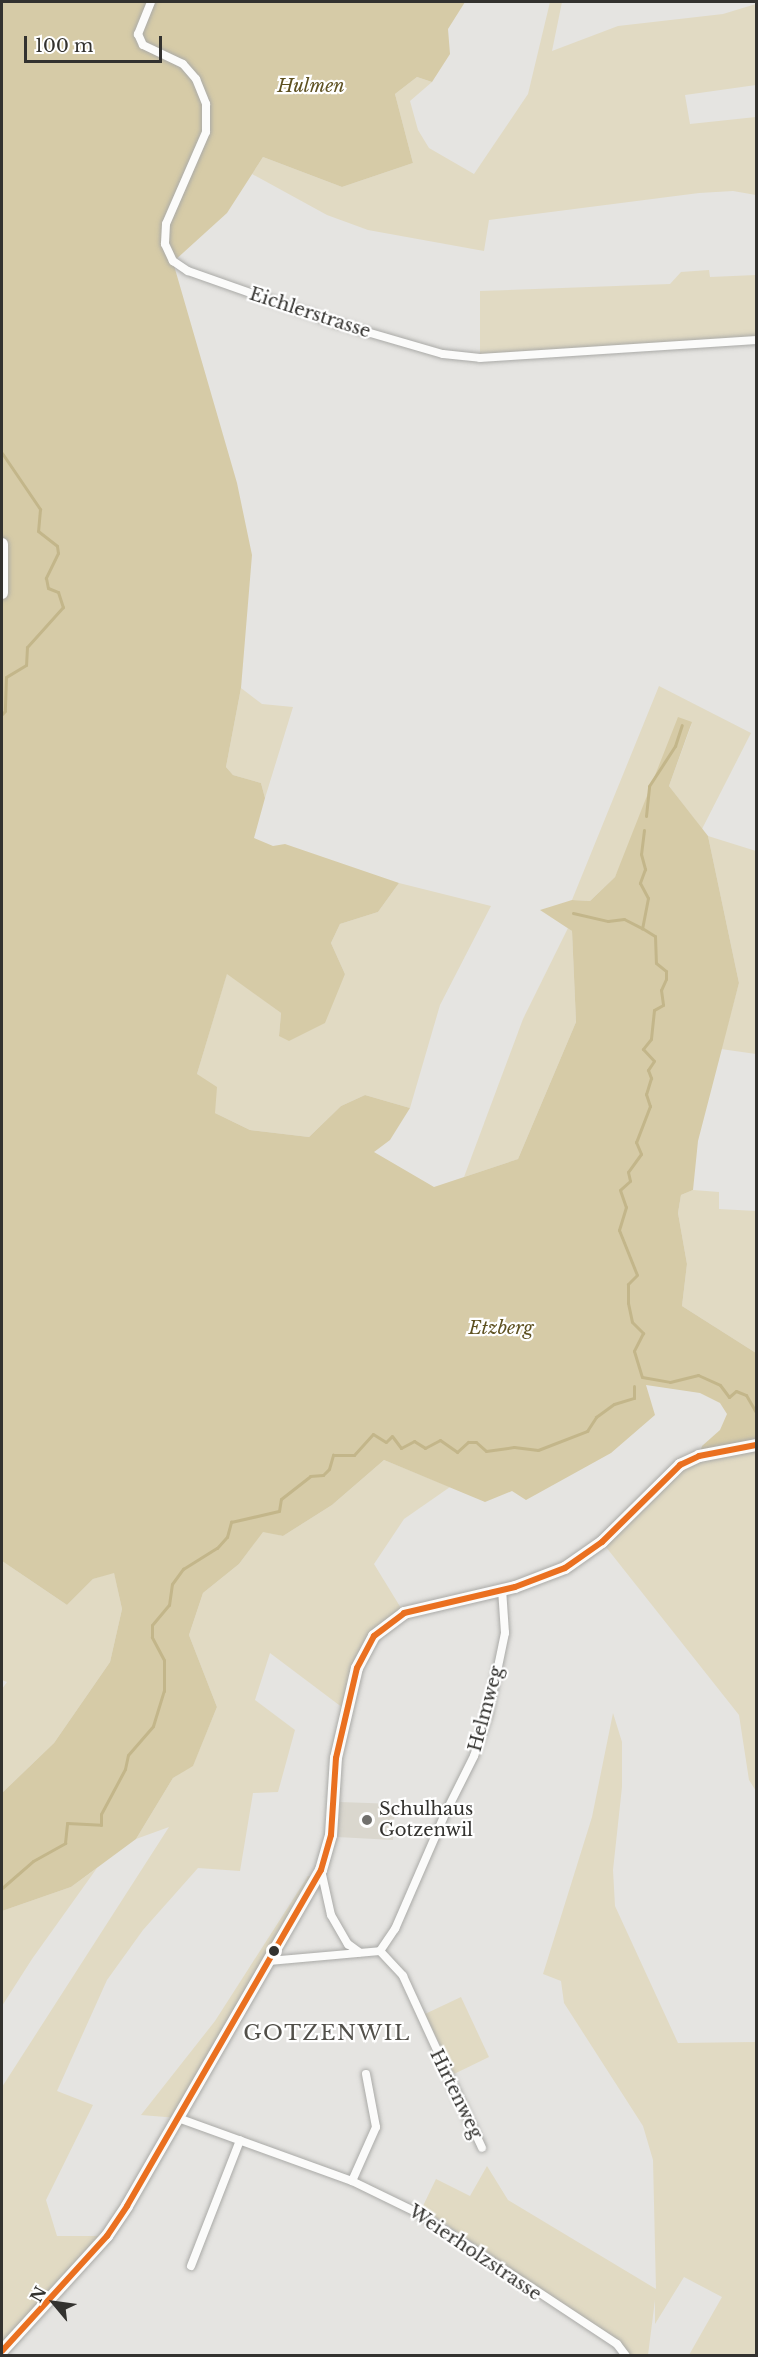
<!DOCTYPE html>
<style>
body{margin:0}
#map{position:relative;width:758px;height:2357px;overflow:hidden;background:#e5e4e1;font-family:"Libre Baskerville",serif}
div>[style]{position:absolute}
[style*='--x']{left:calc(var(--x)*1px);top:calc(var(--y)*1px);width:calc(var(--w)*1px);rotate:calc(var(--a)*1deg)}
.built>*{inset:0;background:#dad7ce}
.green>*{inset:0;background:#e1dac3}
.forest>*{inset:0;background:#d6cba7}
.stream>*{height:3px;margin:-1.5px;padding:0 1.5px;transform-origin:1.5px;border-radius:1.5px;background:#c3b68a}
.roads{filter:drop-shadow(0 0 2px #aaaaa7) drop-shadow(0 0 2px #aaaaa7)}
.street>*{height:8px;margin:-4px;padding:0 4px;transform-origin:4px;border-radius:4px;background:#fbfbfa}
.secondary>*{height:12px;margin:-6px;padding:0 6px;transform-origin:6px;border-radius:6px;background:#fbfbfa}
.bus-1>*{height:6px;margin:-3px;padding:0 3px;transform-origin:3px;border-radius:3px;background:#ea7020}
.dots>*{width:16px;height:16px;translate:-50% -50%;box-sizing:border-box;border:3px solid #fff;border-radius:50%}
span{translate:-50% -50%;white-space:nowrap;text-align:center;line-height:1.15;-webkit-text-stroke:4.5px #fff;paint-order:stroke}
.park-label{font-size:18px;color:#5e5121;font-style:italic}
.street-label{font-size:18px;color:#33322f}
.poi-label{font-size:18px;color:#33322f}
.left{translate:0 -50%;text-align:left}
.quarter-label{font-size:21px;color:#52504a;letter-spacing:1.5px}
.frame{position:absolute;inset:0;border:3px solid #33322f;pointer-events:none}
.north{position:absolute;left:24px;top:2273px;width:60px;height:60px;-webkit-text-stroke:4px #fff;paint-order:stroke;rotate:299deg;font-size:16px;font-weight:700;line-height:24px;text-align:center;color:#33322f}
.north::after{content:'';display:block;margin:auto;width:21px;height:27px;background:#33322f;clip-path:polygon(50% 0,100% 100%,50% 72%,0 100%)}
.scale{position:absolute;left:24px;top:36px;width:138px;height:27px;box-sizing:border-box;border:3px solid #33322f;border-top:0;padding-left:8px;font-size:18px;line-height:21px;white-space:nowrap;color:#33322f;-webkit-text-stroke:4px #fff;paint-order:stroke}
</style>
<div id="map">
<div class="built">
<i style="clip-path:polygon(340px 1802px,395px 1804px,393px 1840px,337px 1837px)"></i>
</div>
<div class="green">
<i style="clip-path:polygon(550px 2px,562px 2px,552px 51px,618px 26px,723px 14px,756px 4px,756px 85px,685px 95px,690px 124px,756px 117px,756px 195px,733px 191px,699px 193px,489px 220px,484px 251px,368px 230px,327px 215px,252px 174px,263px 157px,342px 187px,413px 163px,395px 94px,417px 77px,432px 82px,410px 101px,418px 130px,429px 148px,474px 174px,528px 94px)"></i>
<i style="clip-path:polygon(709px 270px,710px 277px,756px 275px,756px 340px,480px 358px,480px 291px,670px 284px,681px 272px)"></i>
<i style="clip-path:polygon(659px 686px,751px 733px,702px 829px,669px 786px,692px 723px,615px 877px,590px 901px,572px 900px)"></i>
<i style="clip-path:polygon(241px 688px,262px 704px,293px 707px,265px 798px,261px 783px,233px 775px,226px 767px)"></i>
<i style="clip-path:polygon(708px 836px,756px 851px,756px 1054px,721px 1049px,739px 983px)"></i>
<i style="clip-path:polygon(399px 883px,491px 906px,440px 1005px,410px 1108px,365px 1095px,341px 1106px,309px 1137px,250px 1130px,215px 1113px,197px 1074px,227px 973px,281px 1013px,279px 1036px,345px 974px,331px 943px,340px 924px,378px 912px)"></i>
<i style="clip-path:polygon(568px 928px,572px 931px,576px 1022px,518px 1159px,464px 1177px,523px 1019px)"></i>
<i style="clip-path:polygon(693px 1190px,719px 1192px,719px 1209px,756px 1211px,756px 1353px,682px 1306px,687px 1264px,678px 1213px,681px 1195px)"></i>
<i style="clip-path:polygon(756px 1445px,756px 1791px,749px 1780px,739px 1715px,602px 1542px,680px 1465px)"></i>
<i style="clip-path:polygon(384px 1460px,450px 1487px,404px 1519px,374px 1564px,404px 1613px,374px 1636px,347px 1711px,270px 1653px,255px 1700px,295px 1730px,278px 1792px,253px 1793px,240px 1871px,198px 1868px,143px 1930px,107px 1980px,57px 2091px,93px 2105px,46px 2200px,57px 2236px,107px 2236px,2px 2351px,2px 2087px,169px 1827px,136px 1839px,173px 1778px,193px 1765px,217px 1707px,189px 1635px,203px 1593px,239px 1564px,263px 1531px,283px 1536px,332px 1505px)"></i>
<i style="clip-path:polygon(2px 1561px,67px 1605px,93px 1579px,114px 1572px,122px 1609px,110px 1662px,54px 1743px,2px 1793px,2px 1689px,7px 1682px,2px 1680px)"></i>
<i style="clip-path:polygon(613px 1713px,622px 1742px,622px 1787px,613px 1870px,615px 1906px,678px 2043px,756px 2042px,756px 2355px,689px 2355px,722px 2297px,684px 2277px,655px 2324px,655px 2300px,648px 2355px,631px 2355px,619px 2343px,422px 2208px,436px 2179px,470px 2196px,487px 2166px,508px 2200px,656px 2289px,653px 2160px,643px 2126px,564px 2003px,561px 1981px,543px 1974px,592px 1817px)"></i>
<i style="clip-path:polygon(97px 1868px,32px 1959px,2px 2006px,2px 1911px,71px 1887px)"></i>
<i style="clip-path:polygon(308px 1876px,318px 1877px,178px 2118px,141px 2115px,215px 2021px)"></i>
<i style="clip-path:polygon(461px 1997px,489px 2057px,454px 2074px,425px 2014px)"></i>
</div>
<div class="forest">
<i style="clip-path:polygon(2px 2px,465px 2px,448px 29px,450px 54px,432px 82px,417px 77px,395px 94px,413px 163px,342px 187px,263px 157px,227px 213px,173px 262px,237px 483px,252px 555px,241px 688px,226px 767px,233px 775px,261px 783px,265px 798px,254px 838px,273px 846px,285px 844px,399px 883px,378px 912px,340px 924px,331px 943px,345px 974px,325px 1023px,289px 1041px,279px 1036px,281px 1013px,227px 974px,197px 1074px,217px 1087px,215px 1113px,250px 1130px,309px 1137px,341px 1106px,365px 1095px,410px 1108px,390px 1140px,374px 1152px,434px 1187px,518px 1159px,576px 1022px,572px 931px,540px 910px,572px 900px,590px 901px,615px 877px,678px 717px,692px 722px,669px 786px,708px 836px,739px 983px,698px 1141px,693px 1190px,681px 1195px,678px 1213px,687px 1264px,682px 1306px,756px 1353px,756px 1445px,699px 1456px,702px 1446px,720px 1430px,727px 1414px,720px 1403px,700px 1393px,646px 1385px,655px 1415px,611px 1453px,526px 1500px,512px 1491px,485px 1502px,384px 1460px,332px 1505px,283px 1536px,263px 1532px,239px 1564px,203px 1593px,189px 1635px,217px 1707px,193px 1766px,173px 1778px,136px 1839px,71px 1887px,2px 1911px,2px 1793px,54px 1743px,110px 1662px,122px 1609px,114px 1573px,93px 1579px,67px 1605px,2px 1561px)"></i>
</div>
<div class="stream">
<i style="--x:2;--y:453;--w:68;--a:55.8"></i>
<i style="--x:40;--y:509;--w:22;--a:95"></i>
<i style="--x:38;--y:531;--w:24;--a:38"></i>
<i style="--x:57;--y:546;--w:7;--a:82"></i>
<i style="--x:58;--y:553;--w:28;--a:116"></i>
<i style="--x:46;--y:578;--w:10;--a:79"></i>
<i style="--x:48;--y:588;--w:11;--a:22"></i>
<i style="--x:58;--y:592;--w:16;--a:72"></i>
<i style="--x:63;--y:607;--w:54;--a:132"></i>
<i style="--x:27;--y:647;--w:18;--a:93"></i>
<i style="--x:26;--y:665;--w:23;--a:149"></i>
<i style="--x:6;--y:677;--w:34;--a:92"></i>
<i style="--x:5;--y:711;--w:4;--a:135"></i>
<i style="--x:646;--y:816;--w:30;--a:-84"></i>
<i style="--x:649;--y:786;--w:48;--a:-57"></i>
<i style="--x:675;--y:746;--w:22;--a:-72"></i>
<i style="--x:644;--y:830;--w:24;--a:97"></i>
<i style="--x:641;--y:854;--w:16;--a:75"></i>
<i style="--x:645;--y:869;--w:15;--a:110"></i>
<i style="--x:640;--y:883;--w:17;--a:62"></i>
<i style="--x:648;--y:898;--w:31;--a:101"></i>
<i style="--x:642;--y:928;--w:15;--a:32"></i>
<i style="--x:655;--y:936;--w:27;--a:88"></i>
<i style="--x:656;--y:963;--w:13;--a:39"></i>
<i style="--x:666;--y:971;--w:8;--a:90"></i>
<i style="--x:666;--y:979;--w:12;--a:114"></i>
<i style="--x:661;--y:990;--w:15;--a:82"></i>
<i style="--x:663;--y:1005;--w:10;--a:151"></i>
<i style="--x:654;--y:1010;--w:29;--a:96"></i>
<i style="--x:651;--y:1039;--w:13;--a:129"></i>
<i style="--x:643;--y:1049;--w:16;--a:47"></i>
<i style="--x:654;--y:1061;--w:11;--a:124"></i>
<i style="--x:648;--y:1070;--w:9;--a:69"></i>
<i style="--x:651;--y:1078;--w:17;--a:107"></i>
<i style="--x:646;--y:1094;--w:13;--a:72"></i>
<i style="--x:650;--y:1106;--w:39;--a:111"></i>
<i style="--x:636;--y:1142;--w:13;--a:67"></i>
<i style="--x:641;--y:1154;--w:22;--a:126"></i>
<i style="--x:628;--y:1172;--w:9;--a:77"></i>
<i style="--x:630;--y:1181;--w:13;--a:138"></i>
<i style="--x:620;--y:1190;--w:18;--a:71"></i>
<i style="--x:626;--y:1207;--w:24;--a:107"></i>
<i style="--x:619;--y:1230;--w:48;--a:68.2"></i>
<i style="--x:637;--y:1275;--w:13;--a:135"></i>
<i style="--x:628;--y:1284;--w:19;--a:90"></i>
<i style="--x:628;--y:1303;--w:19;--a:78"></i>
<i style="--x:632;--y:1322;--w:16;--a:45"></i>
<i style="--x:643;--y:1333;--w:20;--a:117"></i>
<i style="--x:634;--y:1351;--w:27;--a:73"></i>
<i style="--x:642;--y:1377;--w:28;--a:10"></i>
<i style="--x:670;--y:1382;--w:29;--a:-14"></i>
<i style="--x:698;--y:1375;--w:24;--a:24"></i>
<i style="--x:720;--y:1385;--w:15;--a:53"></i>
<i style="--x:729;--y:1397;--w:9;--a:-41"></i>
<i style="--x:736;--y:1391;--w:11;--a:22"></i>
<i style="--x:746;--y:1395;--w:20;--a:60"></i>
<i style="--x:573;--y:913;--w:36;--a:13"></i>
<i style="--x:608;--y:921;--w:16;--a:-7"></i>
<i style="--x:624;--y:919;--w:20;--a:27"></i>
<i style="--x:2;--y:1888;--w:41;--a:-41.1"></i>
<i style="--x:33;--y:1861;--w:37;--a:-29"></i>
<i style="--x:65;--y:1843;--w:20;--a:-84"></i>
<i style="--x:67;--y:1823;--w:34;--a:3"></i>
<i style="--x:101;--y:1825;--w:11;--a:-90"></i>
<i style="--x:101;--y:1814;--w:51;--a:-61.9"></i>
<i style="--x:125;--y:1769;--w:14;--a:-78"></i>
<i style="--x:128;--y:1755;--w:38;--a:-49"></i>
<i style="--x:153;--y:1726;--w:37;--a:-73"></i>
<i style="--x:164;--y:1691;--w:31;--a:-90"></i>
<i style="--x:164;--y:1660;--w:26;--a:-118"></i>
<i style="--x:152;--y:1637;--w:12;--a:-90"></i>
<i style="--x:152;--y:1625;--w:26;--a:-50"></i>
<i style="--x:169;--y:1605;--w:21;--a:-82"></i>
<i style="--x:172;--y:1584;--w:19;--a:-54"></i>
<i style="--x:183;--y:1569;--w:40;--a:-32"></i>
<i style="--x:217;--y:1548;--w:15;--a:-48"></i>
<i style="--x:227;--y:1537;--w:16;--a:-75"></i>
<i style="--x:231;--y:1522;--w:49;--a:-12.9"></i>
<i style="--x:279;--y:1511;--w:12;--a:-81"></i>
<i style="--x:281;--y:1499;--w:37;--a:-38"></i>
<i style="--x:310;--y:1476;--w:13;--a:-4"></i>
<i style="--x:323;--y:1475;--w:8;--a:-45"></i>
<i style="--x:329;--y:1469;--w:15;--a:-74"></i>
<i style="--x:333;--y:1455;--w:21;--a:0"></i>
<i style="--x:354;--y:1455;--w:28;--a:-48"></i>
<i style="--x:373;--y:1434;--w:15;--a:32"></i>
<i style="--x:386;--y:1442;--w:8;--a:-45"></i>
<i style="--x:392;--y:1436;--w:15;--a:53"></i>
<i style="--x:401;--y:1448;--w:15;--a:-28"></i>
<i style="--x:414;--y:1441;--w:13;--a:32"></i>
<i style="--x:425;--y:1448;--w:17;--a:-28"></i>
<i style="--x:440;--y:1440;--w:21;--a:35"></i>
<i style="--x:457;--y:1452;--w:15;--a:-42"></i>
<i style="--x:468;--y:1442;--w:8;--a:0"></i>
<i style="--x:476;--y:1442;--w:13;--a:42"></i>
<i style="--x:486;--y:1451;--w:28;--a:-8"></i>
<i style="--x:514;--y:1447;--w:24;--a:7"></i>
<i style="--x:538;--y:1450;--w:53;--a:-21.2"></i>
<i style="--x:587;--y:1431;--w:17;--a:-57"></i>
<i style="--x:596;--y:1417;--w:22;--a:-36"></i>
<i style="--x:614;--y:1404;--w:21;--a:-17"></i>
<i style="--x:634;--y:1398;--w:12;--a:-90"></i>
</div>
<div class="roads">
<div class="street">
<i style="--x:151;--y:2;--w:35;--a:112"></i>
<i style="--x:138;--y:34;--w:12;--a:66"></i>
<i style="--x:143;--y:45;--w:44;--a:25.4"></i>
<i style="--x:183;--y:64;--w:20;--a:49"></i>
<i style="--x:196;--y:79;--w:27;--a:68"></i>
<i style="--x:206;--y:104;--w:28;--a:90"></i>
<i style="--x:206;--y:132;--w:100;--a:113.5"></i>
<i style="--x:166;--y:224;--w:20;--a:93"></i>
<i style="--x:165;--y:244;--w:19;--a:65"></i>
<i style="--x:173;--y:261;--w:18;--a:34"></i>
<i style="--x:188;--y:271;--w:157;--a:19.4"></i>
<i style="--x:336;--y:323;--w:111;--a:16.2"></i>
<i style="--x:443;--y:354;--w:37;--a:6"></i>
<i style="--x:480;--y:358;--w:277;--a:-3.7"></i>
<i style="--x:321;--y:1870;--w:46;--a:77.5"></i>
<i style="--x:331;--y:1915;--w:34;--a:60"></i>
<i style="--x:348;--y:1944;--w:14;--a:36"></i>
<i style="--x:380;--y:1951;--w:27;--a:-56"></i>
<i style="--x:395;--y:1929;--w:125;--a:-66.5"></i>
<i style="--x:445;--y:1814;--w:65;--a:-63.4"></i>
<i style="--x:474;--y:1756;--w:43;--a:-71.1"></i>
<i style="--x:488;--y:1715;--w:84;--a:-78.3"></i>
<i style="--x:505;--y:1633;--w:44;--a:-93.9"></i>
<i style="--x:269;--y:1961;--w:111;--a:-5.1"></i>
<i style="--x:380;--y:1951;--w:34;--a:47"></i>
<i style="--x:403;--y:1976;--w:189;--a:65.3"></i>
<i style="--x:178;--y:2118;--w:185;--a:19.9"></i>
<i style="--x:352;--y:2181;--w:78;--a:25.9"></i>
<i style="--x:422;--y:2215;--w:234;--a:33.5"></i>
<i style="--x:617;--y:2344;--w:15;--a:53"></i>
<i style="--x:352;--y:2181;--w:59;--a:-66"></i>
<i style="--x:376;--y:2127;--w:54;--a:-100.7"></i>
<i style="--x:191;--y:2266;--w:135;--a:-68.7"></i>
</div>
<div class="secondary">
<i style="--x:2;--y:544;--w:49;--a:90"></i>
<i style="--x:2;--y:2351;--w:156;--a:-47.6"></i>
<i style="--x:107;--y:2236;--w:36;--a:-56"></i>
<i style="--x:127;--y:2206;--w:388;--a:-60"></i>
<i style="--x:321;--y:1870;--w:36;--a:-74"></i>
<i style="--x:331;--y:1835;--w:77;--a:-86.3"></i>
<i style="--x:336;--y:1758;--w:92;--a:-76.9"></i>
<i style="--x:357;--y:1668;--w:36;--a:-62"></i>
<i style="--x:374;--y:1636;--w:38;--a:-37"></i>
<i style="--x:404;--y:1613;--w:114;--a:-13.2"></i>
<i style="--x:515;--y:1587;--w:53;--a:-20.8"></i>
<i style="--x:565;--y:1568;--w:45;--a:-35.1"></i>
<i style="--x:602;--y:1542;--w:110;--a:-44.6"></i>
<i style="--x:680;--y:1465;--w:21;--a:-25"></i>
<i style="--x:699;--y:1456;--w:58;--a:-10.9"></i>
</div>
</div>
<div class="bus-1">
<i style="--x:2;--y:2351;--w:156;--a:-47.6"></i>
<i style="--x:107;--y:2236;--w:36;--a:-56"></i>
<i style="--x:127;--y:2206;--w:388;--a:-60"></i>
<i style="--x:321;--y:1870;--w:36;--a:-74"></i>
<i style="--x:331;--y:1835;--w:77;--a:-86.3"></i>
<i style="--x:336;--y:1758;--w:92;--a:-76.9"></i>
<i style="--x:357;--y:1668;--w:36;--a:-62"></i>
<i style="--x:374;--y:1636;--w:38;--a:-37"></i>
<i style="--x:404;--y:1613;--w:114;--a:-13.2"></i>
<i style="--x:515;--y:1587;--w:53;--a:-20.8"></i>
<i style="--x:565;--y:1568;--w:45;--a:-35.1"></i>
<i style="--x:602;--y:1542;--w:110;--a:-44.6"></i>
<i style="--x:680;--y:1465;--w:21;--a:-25"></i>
<i style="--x:699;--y:1456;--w:58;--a:-10.9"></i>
</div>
<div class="dots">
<i style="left:367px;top:1820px;background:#71706d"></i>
<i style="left:274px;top:1951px;background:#33322f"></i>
</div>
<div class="park-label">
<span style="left:311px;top:86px">Hulmen</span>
<span style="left:501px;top:1328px">Etzberg</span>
</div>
<div class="street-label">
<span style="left:310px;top:313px;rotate:18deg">Eichlerstrasse</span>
<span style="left:486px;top:1709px;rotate:-75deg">Helmweg</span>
<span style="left:456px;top:2094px;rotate:64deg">Hirtenweg</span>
<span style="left:475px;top:2253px;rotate:34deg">Weierholzstrasse</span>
</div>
<div class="poi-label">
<span class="left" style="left:379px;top:1820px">Schulhaus<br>Gotzenwil</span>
</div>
<div class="quarter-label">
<span style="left:327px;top:2033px">GOTZENWIL</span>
</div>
<div class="frame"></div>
<div class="north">N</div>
<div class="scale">100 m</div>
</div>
